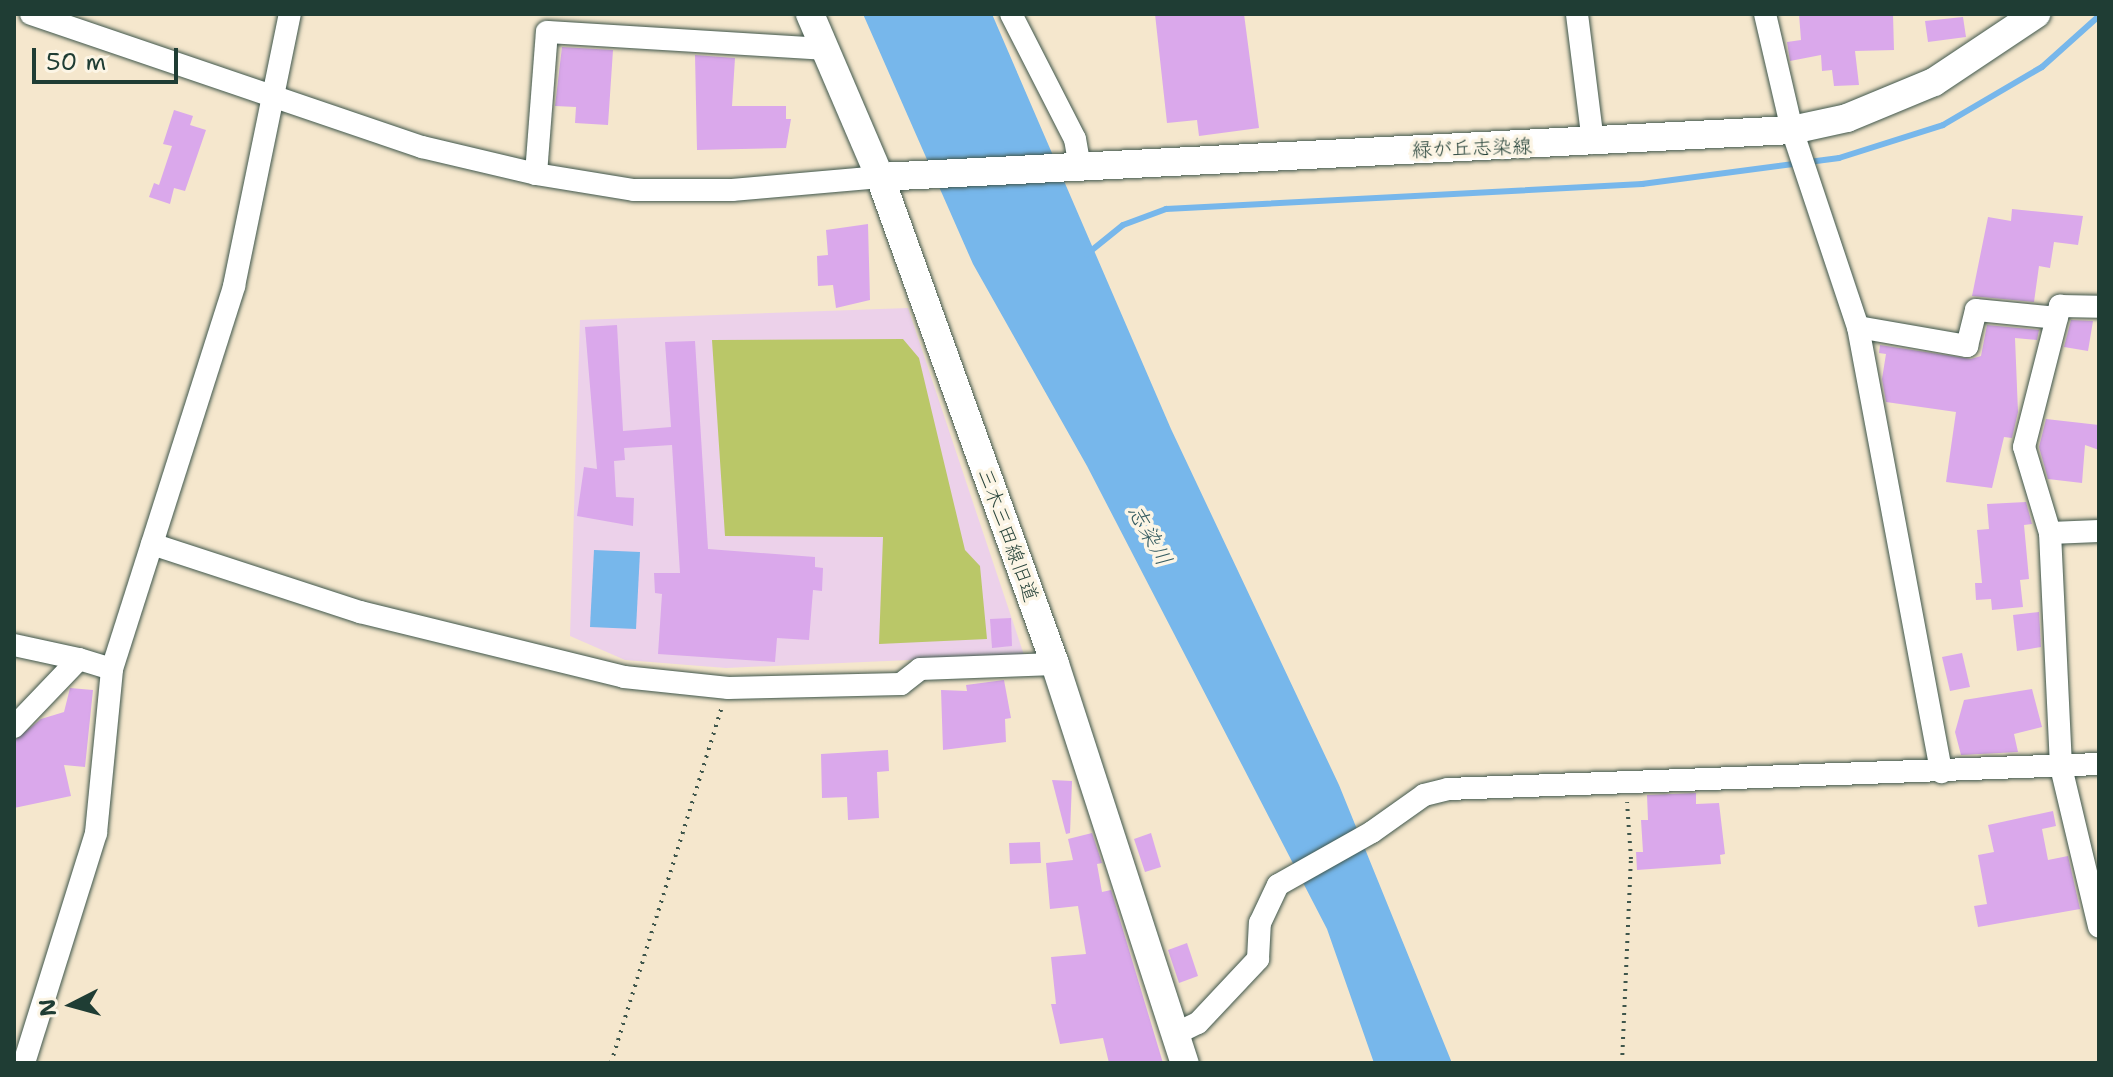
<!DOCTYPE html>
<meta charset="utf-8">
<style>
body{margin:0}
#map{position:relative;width:2113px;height:1077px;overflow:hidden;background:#f5e7cd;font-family:"Shantell Sans","Klee One",sans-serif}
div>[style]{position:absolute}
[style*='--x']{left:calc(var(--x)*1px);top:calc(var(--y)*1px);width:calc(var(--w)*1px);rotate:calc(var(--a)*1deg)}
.built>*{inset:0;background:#ecd1ea}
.green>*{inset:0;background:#bac768}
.water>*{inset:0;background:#77b7eb}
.stream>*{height:6px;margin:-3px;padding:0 3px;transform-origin:3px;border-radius:3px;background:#77b7eb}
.building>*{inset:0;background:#daa8eb}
.path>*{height:4px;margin-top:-2px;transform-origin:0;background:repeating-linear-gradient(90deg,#3f564b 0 2px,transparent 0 8px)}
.roads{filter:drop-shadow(0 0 2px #3f564b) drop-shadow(0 0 2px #3f564b)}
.minor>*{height:22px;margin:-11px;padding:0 11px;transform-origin:11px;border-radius:11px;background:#fff}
.tertiary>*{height:28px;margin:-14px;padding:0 14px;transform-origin:14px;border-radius:14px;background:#fff}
span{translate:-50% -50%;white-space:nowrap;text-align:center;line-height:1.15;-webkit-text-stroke:7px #fcf5e5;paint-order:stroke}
.street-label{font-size:20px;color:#1f3d34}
.water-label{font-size:22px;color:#355c62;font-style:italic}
.frame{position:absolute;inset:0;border:16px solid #1f3d34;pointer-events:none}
.north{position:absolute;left:32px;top:965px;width:80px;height:80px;-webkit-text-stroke:6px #fcf5e5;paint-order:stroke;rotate:264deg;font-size:22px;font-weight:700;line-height:32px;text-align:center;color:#1f3d34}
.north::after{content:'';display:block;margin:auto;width:28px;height:36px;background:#1f3d34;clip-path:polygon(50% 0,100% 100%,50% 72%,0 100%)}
.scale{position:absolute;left:32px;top:48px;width:146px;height:36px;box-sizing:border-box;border:4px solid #1f3d34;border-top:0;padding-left:10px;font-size:24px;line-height:28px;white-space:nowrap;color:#1f3d34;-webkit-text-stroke:6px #fcf5e5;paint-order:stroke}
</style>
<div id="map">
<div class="built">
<i style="clip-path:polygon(908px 308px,1024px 655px,726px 668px,625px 660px,570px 636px,580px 320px)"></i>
</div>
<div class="green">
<i style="clip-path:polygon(903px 339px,919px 358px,965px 550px,980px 566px,987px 639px,879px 644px,883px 537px,725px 536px,712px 340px)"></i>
</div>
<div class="water">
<i style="clip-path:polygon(863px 14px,992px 14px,1171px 429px,1339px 785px,1452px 1063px,1374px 1063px,1327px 929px,1087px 466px,973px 264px)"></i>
<i style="clip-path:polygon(594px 550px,640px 552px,636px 629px,590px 627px)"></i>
</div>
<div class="stream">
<i style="--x:1087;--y:254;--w:46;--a:-38.9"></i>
<i style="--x:1123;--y:225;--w:46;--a:-20.4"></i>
<i style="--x:1166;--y:209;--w:477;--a:-3"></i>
<i style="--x:1642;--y:184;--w:199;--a:-7.5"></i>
<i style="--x:1839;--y:158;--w:109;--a:-17.6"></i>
<i style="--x:1943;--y:125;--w:115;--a:-30.4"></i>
<i style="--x:2042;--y:67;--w:76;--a:-41.8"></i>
</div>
<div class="building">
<i style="clip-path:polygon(1155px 14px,1244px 14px,1259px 128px,1199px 136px,1197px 120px,1167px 123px)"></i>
<i style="clip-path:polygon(1799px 14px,1893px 14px,1894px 50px,1855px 51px,1859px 85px,1834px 86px,1832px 70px,1822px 71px,1821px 55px,1790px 61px,1787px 42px,1801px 40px)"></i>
<i style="clip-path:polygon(1963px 17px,1966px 37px,1928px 42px,1925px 21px)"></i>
<i style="clip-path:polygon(562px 47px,613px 50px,608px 125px,575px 123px,576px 107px,555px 106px)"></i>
<i style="clip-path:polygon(695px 55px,735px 58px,732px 106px,786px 106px,786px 119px,791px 119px,786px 148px,697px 150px)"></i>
<i style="clip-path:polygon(174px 110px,193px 116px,190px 125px,206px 130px,185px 191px,174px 188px,170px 204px,149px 197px,154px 183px,159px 185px,172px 146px,163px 144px)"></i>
<i style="clip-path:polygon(2012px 209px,2083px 216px,2078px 245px,2054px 242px,2050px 268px,2039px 266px,2034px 302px,1972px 296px,1988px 217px,2011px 221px)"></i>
<i style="clip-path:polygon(868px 224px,870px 300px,836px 308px,833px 285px,818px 286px,817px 256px,828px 255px,826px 230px)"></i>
<i style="clip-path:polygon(2071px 320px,2093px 321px,2088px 351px,2064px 347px)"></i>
<i style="clip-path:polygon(617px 325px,623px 431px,671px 427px,665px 342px,695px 341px,708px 549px,815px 557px,815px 567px,823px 568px,822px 591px,813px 590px,809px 640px,777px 638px,775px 662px,658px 654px,662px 594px,655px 593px,654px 573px,680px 573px,672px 445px,624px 448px,625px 460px,614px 461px,616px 497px,634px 498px,633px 526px,577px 516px,584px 467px,597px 469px,585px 327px)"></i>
<i style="clip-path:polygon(1987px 325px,2039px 330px,2037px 340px,2015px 338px,2018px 412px,2012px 438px,2004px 437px,1992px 488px,1946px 482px,1956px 412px,1886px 402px,1882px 379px,1886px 354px,1879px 353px,1880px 345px,1971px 359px,1981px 356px)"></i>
<i style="clip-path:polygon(2046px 419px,2099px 425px,2099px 450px,2085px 445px,2082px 483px,2048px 479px,2039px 447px)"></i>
<i style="clip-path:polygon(2026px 502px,2032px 524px,2024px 525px,2029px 579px,2020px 580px,2023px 607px,1992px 610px,1991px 599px,1976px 600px,1975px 583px,1982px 583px,1977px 530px,1989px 529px,1987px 504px)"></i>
<i style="clip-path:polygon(2039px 612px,2041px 647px,2017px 651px,2013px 615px)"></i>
<i style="clip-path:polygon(1011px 618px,1012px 646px,992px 648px,990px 619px)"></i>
<i style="clip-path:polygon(1962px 653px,1970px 687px,1950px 691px,1942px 657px)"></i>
<i style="clip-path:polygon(1004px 680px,1011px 718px,1005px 719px,1006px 742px,943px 750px,941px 690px,967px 691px,966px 685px)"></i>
<i style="clip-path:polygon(70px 688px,93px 690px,85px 767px,64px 765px,71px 796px,14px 808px,14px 741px,41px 719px,64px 712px)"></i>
<i style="clip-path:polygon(2032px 689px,2042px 727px,2014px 734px,2018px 752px,1961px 755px,1955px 732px,1964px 700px)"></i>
<i style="clip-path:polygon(888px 750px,889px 771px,877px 772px,879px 818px,848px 820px,847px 797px,822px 798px,821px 754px)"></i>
<i style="clip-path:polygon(1052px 780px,1072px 781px,1070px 833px,1066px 834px)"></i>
<i style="clip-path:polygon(1696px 793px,1696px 804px,1719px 803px,1725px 854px,1720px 855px,1721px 864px,1637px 870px,1636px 852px,1643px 852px,1641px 820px,1648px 820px,1647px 795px)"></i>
<i style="clip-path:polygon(2053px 811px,2056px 826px,2042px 829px,2048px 860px,2068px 856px,2080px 909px,1978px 927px,1974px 906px,1987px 904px,1978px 855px,1994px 852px,1988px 825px)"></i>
<i style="clip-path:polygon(1092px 833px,1102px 863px,1097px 864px,1102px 892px,1111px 890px,1163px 1063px,1109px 1063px,1103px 1038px,1060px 1044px,1051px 1004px,1056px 1004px,1051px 957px,1086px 954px,1078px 906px,1050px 909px,1046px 863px,1073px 860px,1068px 839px)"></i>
<i style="clip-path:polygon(1151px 833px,1161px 867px,1145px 872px,1134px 839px)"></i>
<i style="clip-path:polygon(1040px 842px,1041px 863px,1010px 864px,1009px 843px)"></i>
<i style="clip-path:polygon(1187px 943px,1198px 976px,1179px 983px,1168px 950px)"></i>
</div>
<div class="path">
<i style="--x:611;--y:1063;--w:374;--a:-72.7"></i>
<i style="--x:1622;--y:1063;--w:204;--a:-87.5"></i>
<i style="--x:1631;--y:859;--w:57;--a:-94"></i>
</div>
<div class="roads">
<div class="minor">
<i style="--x:31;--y:14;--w:413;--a:18.8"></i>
<i style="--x:422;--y:147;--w:117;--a:13.3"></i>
<i style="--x:536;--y:174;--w:99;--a:9.3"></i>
<i style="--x:634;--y:190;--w:98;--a:0"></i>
<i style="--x:732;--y:190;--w:149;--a:-5"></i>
<i style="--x:1011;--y:14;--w:140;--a:62.9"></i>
<i style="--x:1075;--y:139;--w:28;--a:80"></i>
<i style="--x:1577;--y:14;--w:130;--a:82.9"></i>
<i style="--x:1765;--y:14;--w:119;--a:76.9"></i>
<i style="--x:1792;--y:130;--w:208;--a:71.5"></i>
<i style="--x:1858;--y:327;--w:453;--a:79.4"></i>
<i style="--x:536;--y:174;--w:142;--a:-85.6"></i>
<i style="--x:547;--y:32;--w:278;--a:3.5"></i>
<i style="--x:1858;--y:327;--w:111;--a:9.9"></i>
<i style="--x:1967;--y:346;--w:37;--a:-76"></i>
<i style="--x:1976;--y:310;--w:81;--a:5.6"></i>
<i style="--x:2099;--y:531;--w:49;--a:177.7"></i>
<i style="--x:2050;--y:533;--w:234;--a:87.3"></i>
<i style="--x:2061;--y:767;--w:164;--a:76.6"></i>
<i style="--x:2050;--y:533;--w:90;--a:-106.8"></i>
<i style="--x:2024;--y:447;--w:146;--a:-75.7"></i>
<i style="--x:2060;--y:306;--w:39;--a:1"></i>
<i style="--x:152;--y:544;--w:219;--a:18.1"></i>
<i style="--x:360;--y:612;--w:272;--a:13.8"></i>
<i style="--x:624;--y:677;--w:105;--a:6"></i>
<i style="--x:728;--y:688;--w:173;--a:-1.3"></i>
<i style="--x:901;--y:684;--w:24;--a:-38"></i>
<i style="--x:920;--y:669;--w:135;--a:-2.1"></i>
<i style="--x:14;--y:645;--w:66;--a:12.2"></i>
<i style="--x:14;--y:727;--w:94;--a:-46.3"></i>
<i style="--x:79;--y:659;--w:34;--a:17"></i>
<i style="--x:1175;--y:1034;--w:25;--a:-26"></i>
<i style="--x:1198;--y:1023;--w:88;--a:-46.8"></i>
<i style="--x:1258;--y:959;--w:36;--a:-87"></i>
<i style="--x:1260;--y:923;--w:42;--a:-64.7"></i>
<i style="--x:1278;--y:885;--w:108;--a:-29.4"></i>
<i style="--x:1372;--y:832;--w:64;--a:-35.4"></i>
<i style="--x:1424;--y:795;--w:25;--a:-14"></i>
<i style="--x:1448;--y:789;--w:651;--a:-2.2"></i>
<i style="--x:24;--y:1063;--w:241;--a:-72.6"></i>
<i style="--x:96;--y:833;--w:165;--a:-84.4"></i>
<i style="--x:112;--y:669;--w:402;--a:-72.3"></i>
<i style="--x:234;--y:286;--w:278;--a:-78.4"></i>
</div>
<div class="tertiary">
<i style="--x:810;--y:14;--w:177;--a:66.8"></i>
<i style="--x:880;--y:177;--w:517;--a:70.23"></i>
<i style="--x:1055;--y:664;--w:420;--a:72"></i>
<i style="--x:880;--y:177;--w:913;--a:-2.95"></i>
<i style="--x:1792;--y:130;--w:56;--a:-12.3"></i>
<i style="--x:1847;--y:118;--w:94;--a:-22.5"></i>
<i style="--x:1934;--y:82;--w:123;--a:-33.7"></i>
</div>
</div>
<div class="street-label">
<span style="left:1472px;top:148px;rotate:-2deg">緑が丘志染線</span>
<span style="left:1008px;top:535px;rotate:70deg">三木三田線旧道</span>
</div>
<div class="water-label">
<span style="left:1150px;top:535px;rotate:61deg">志染川</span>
</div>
<div class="frame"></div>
<div class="north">N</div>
<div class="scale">50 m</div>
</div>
